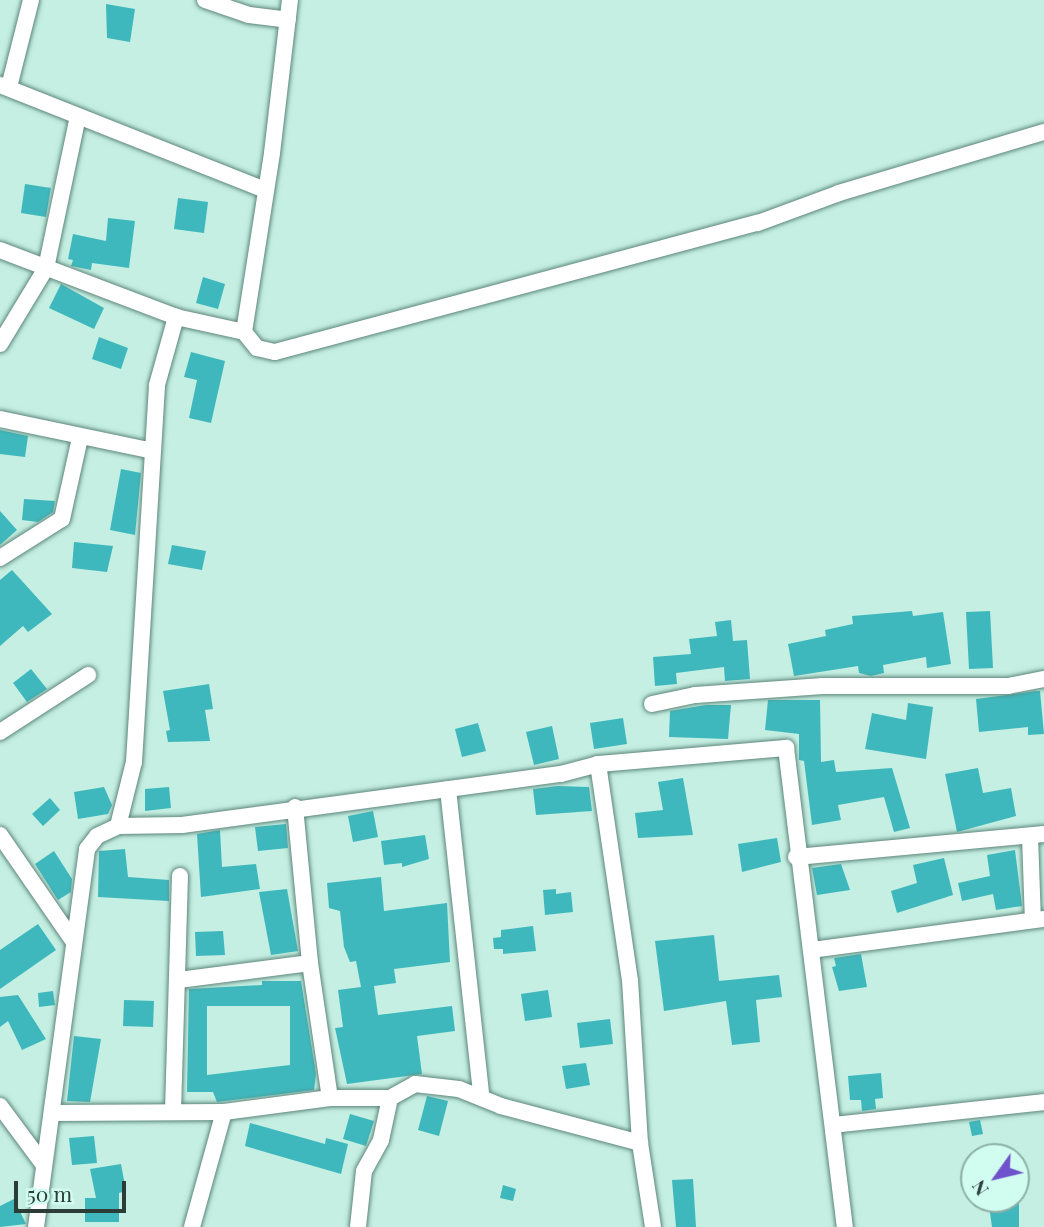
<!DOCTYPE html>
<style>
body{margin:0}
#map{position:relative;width:1044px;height:1227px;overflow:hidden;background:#c4efe2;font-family:"Playfair Display",serif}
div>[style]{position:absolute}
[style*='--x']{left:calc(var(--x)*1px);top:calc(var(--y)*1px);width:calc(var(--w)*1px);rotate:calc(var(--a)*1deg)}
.building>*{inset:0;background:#3fb8bd}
.roads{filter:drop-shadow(0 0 2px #5e867b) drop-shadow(0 0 2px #5e867b)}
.street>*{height:16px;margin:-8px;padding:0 8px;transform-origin:8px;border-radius:8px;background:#fff}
span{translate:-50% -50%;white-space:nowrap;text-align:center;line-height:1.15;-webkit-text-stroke:7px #d1fcf0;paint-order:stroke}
.north{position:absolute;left:960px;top:1143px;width:70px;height:70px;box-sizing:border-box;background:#d1fcf0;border:2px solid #8fb0a6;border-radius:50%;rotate:236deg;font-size:19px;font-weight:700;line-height:28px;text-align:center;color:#2c3d38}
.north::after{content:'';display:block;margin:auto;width:24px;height:32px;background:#6e53cc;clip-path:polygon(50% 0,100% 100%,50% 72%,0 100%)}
.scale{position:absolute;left:14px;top:1181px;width:112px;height:32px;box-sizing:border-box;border:4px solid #2c3d38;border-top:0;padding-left:9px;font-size:21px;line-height:24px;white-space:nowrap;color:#2c3d38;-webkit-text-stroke:5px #d1fcf0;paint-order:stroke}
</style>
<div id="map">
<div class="building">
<i style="clip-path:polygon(106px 4px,135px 9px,130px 42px,107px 38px)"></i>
<i style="clip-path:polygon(25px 184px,51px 188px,46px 217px,21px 213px)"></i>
<i style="clip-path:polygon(178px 198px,208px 202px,204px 233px,174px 229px)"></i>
<i style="clip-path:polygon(108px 218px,135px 221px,129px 268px,92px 263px,91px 270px,71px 266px,73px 260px,68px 259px,73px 234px,106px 241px)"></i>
<i style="clip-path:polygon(203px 277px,225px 284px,218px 309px,196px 303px)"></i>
<i style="clip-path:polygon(61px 284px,104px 308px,94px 329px,49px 308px)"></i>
<i style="clip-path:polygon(99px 337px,128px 348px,121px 369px,92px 359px)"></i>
<i style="clip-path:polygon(191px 352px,225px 361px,211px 423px,189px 418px,197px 380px,184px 377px)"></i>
<i style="clip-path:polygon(0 430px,28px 436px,25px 457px,0 454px)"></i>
<i style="clip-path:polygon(121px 469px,141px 473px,135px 535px,110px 530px)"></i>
<i style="clip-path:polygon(24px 499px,55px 501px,53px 512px,38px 522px,22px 520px)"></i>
<i style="clip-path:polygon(0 511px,17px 530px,0 545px)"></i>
<i style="clip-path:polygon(74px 542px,113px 546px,107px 572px,72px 568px)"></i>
<i style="clip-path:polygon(172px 545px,206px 551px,202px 570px,168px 564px)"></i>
<i style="clip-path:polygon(12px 570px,52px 614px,28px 632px,23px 626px,0 646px,0 580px)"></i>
<i style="clip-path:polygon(912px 611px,913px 616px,943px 612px,951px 664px,927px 668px,926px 657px,883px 665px,884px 673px,871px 676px,859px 673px,858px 666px,794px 676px,788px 644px,826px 636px,825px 630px,853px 624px,852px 616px)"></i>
<i style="clip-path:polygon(990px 611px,993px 668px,969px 669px,966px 612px)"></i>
<i style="clip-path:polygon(731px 620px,733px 641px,747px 640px,750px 679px,725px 681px,724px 667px,676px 673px,677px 684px,655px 686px,653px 657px,691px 654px,689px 639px,717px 636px,715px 622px)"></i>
<i style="clip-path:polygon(31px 669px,47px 689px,27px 702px,13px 683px)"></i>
<i style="clip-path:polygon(209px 684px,213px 709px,205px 710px,210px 741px,168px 742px,166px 731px,170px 730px,163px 691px)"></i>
<i style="clip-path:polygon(1036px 691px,1040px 691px,1044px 734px,1028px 735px,1028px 727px,979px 732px,976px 699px)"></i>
<i style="clip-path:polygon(768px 700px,820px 700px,821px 762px,834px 760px,836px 772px,892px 768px,910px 828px,894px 832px,884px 797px,838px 805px,841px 820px,812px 825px,804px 761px,799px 760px,799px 734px,765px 730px)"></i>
<i style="clip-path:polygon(908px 703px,933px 707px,926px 759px,865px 749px,872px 713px,906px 720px)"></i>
<i style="clip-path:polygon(706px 705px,731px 705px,728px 739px,669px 737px,670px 711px)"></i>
<i style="clip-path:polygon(623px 718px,627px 744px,594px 749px,590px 723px)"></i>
<i style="clip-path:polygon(478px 723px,486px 751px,462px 757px,455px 729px)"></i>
<i style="clip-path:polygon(552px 726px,559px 759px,534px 765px,526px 732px)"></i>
<i style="clip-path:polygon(978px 768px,983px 793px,1011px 788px,1016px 816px,957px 832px,945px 774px)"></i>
<i style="clip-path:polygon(683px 778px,693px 835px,638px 838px,635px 813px,663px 810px,658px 782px)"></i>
<i style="clip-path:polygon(558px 786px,589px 787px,592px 811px,536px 815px,533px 789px)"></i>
<i style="clip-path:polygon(104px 787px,112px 805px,108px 814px,78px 819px,74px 792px)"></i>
<i style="clip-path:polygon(169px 787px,171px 808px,145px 811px,145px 789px)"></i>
<i style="clip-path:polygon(50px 798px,60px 810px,43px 826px,32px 814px)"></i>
<i style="clip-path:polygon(373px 811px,378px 837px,353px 842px,348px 816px)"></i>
<i style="clip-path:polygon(286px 824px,288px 848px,258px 851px,255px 827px)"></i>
<i style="clip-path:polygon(220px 830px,222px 867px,256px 864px,260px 889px,201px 897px,197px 834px)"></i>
<i style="clip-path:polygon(425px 835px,429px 859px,402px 867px,402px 863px,384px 865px,381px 841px)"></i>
<i style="clip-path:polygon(777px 838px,781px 862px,742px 872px,738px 844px)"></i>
<i style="clip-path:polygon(125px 849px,128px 877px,169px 880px,169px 901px,98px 897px,99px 851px)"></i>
<i style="clip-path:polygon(1015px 850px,1022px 906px,996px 910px,993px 894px,962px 901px,958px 883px,990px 876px,987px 855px)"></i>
<i style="clip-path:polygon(54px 851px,72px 879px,71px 892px,58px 900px,35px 864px)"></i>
<i style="clip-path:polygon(944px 858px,953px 895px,897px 913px,891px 891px,917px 883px,913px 865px)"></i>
<i style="clip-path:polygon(841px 864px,850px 890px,817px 895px,812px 868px)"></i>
<i style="clip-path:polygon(381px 877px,384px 911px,447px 903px,450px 962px,394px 969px,396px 983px,374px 986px,378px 1015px,452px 1006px,455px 1031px,417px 1036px,422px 1074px,347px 1084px,335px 1028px,343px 1027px,338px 990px,361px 987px,356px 961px,350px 962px,344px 947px,340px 911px,329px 908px,327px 883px)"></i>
<i style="clip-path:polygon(287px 889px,298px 951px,271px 955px,259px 892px)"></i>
<i style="clip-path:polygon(556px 889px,556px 894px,571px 892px,573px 912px,545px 915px,543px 890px)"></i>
<i style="clip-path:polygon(38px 924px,56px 950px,0 989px,0 950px)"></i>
<i style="clip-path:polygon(533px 926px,536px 951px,503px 954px,503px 949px,494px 949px,493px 938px,501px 937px,501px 930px)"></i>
<i style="clip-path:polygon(223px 931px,225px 955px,196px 956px,195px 932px)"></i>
<i style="clip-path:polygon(714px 935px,719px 981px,779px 975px,782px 997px,756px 1000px,760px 1042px,732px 1045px,726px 1001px,664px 1011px,655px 941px)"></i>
<i style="clip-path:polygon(861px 954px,867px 987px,839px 991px,832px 967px,836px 966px,834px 958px)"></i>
<i style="clip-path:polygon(evenodd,262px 981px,301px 981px,316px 1074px,314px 1090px,217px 1102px,213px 1092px,187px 1092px,189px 989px,262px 985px,262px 981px,207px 1006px,290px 1006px,290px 1065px,207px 1075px,207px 1006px)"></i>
<i style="clip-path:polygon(548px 990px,552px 1017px,525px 1021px,521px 994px)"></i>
<i style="clip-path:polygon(53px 991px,55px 1005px,39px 1007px,38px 993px)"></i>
<i style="clip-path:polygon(18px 995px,46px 1039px,22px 1050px,8px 1021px,0 1027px,0 997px)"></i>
<i style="clip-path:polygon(124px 1000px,154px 1001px,153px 1027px,123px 1026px)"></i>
<i style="clip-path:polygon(610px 1019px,613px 1044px,580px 1048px,577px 1023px)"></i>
<i style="clip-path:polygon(74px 1036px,101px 1039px,90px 1102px,67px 1101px)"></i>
<i style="clip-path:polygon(586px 1063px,590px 1085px,566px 1089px,562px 1066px)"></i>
<i style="clip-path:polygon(881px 1073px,883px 1098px,875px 1099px,876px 1109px,862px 1111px,861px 1100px,850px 1100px,848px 1076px)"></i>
<i style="clip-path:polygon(427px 1096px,448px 1101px,439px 1136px,418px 1130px)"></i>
<i style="clip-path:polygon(350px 1114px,374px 1121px,366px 1146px,343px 1139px)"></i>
<i style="clip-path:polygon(980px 1120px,983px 1134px,972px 1136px,969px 1122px)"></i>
<i style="clip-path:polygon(250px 1123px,325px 1144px,326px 1138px,348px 1144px,341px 1174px,245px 1146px)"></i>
<i style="clip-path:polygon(94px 1136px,97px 1163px,72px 1165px,69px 1138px)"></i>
<i style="clip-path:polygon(121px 1164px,126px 1191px,119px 1193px,119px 1222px,85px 1222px,85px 1198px,96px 1198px,90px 1169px)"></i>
<i style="clip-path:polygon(693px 1179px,696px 1227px,676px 1227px,672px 1180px)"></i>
<i style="clip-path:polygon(503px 1185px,516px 1189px,513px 1201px,500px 1198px)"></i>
<i style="clip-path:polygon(14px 1199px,26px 1224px,0 1227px,0 1206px)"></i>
<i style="clip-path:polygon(988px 1199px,1019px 1202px,1019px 1227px,992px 1227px)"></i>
</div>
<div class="roads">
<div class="street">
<i style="--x:205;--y:0;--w:46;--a:18.8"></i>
<i style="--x:249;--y:15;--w:39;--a:7"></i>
<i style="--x:0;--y:85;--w:285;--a:21.6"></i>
<i style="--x:9;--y:87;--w:90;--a:-75.8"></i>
<i style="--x:0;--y:250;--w:188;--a:20.8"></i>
<i style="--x:176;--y:317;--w:70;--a:12.4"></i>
<i style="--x:244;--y:332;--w:21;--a:51"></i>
<i style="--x:257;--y:348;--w:18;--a:13"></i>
<i style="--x:275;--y:352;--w:500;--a:-15"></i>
<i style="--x:758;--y:223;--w:86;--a:-20.3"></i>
<i style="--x:839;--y:193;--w:214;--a:-16.6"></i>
<i style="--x:244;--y:332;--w:181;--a:-81.1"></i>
<i style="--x:272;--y:153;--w:154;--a:-83.3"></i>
<i style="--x:0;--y:344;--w:89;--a:-58.8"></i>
<i style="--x:46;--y:268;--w:155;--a:-78.1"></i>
<i style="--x:0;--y:419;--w:156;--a:11.8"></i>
<i style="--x:0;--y:558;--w:73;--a:-32.2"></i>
<i style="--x:62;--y:519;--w:83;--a:-77.5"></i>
<i style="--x:652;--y:704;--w:44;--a:-11.8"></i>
<i style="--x:695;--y:695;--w:128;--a:-4"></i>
<i style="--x:823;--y:686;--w:185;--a:0"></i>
<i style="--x:1008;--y:686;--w:37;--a:-11"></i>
<i style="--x:0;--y:732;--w:105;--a:-32.9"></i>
<i style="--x:598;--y:764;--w:218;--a:81.6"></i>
<i style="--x:630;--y:980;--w:163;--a:86.5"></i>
<i style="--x:640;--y:1143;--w:85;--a:81.2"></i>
<i style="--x:448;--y:789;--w:308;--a:83.8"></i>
<i style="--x:295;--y:807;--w:157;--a:84.5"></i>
<i style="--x:310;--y:963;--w:136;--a:81.6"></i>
<i style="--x:118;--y:826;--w:64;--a:-0.9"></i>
<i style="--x:182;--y:825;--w:382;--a:-7.7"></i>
<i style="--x:561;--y:774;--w:38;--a:-15"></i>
<i style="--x:598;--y:764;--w:189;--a:-4.9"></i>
<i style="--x:786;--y:748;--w:483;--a:83"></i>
<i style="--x:0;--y:835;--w:129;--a:55.4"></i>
<i style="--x:1030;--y:836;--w:84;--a:88"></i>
<i style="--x:796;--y:857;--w:249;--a:-5.3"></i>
<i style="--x:811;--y:950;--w:235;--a:-7.6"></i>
<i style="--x:179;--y:980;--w:132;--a:-7.4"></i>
<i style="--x:0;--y:1106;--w:72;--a:53.4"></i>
<i style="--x:173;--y:1111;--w:235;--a:-88.3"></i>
<i style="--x:53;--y:1113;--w:171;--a:-0.3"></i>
<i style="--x:224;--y:1112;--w:107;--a:-7.5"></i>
<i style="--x:330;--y:1098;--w:60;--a:0"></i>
<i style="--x:390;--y:1098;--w:29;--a:-29"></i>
<i style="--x:415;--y:1084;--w:44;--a:6.5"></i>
<i style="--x:459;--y:1089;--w:45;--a:22"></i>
<i style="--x:501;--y:1106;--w:144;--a:14.9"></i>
<i style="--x:833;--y:1125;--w:212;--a:-6.2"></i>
<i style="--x:36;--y:1227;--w:381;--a:-82.3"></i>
<i style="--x:87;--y:849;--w:16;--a:-52"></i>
<i style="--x:97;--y:836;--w:23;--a:-25"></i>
<i style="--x:118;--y:826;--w:66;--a:-76"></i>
<i style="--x:134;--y:762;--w:378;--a:-86.5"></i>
<i style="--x:157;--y:385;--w:71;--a:-74.4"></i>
<i style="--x:192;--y:1227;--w:119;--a:-74.5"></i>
<i style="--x:358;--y:1227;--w:56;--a:-83.9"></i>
<i style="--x:364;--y:1171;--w:35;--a:-61"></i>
<i style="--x:381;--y:1140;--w:43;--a:-77.9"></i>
</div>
</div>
<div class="north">N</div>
<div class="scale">50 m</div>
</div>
